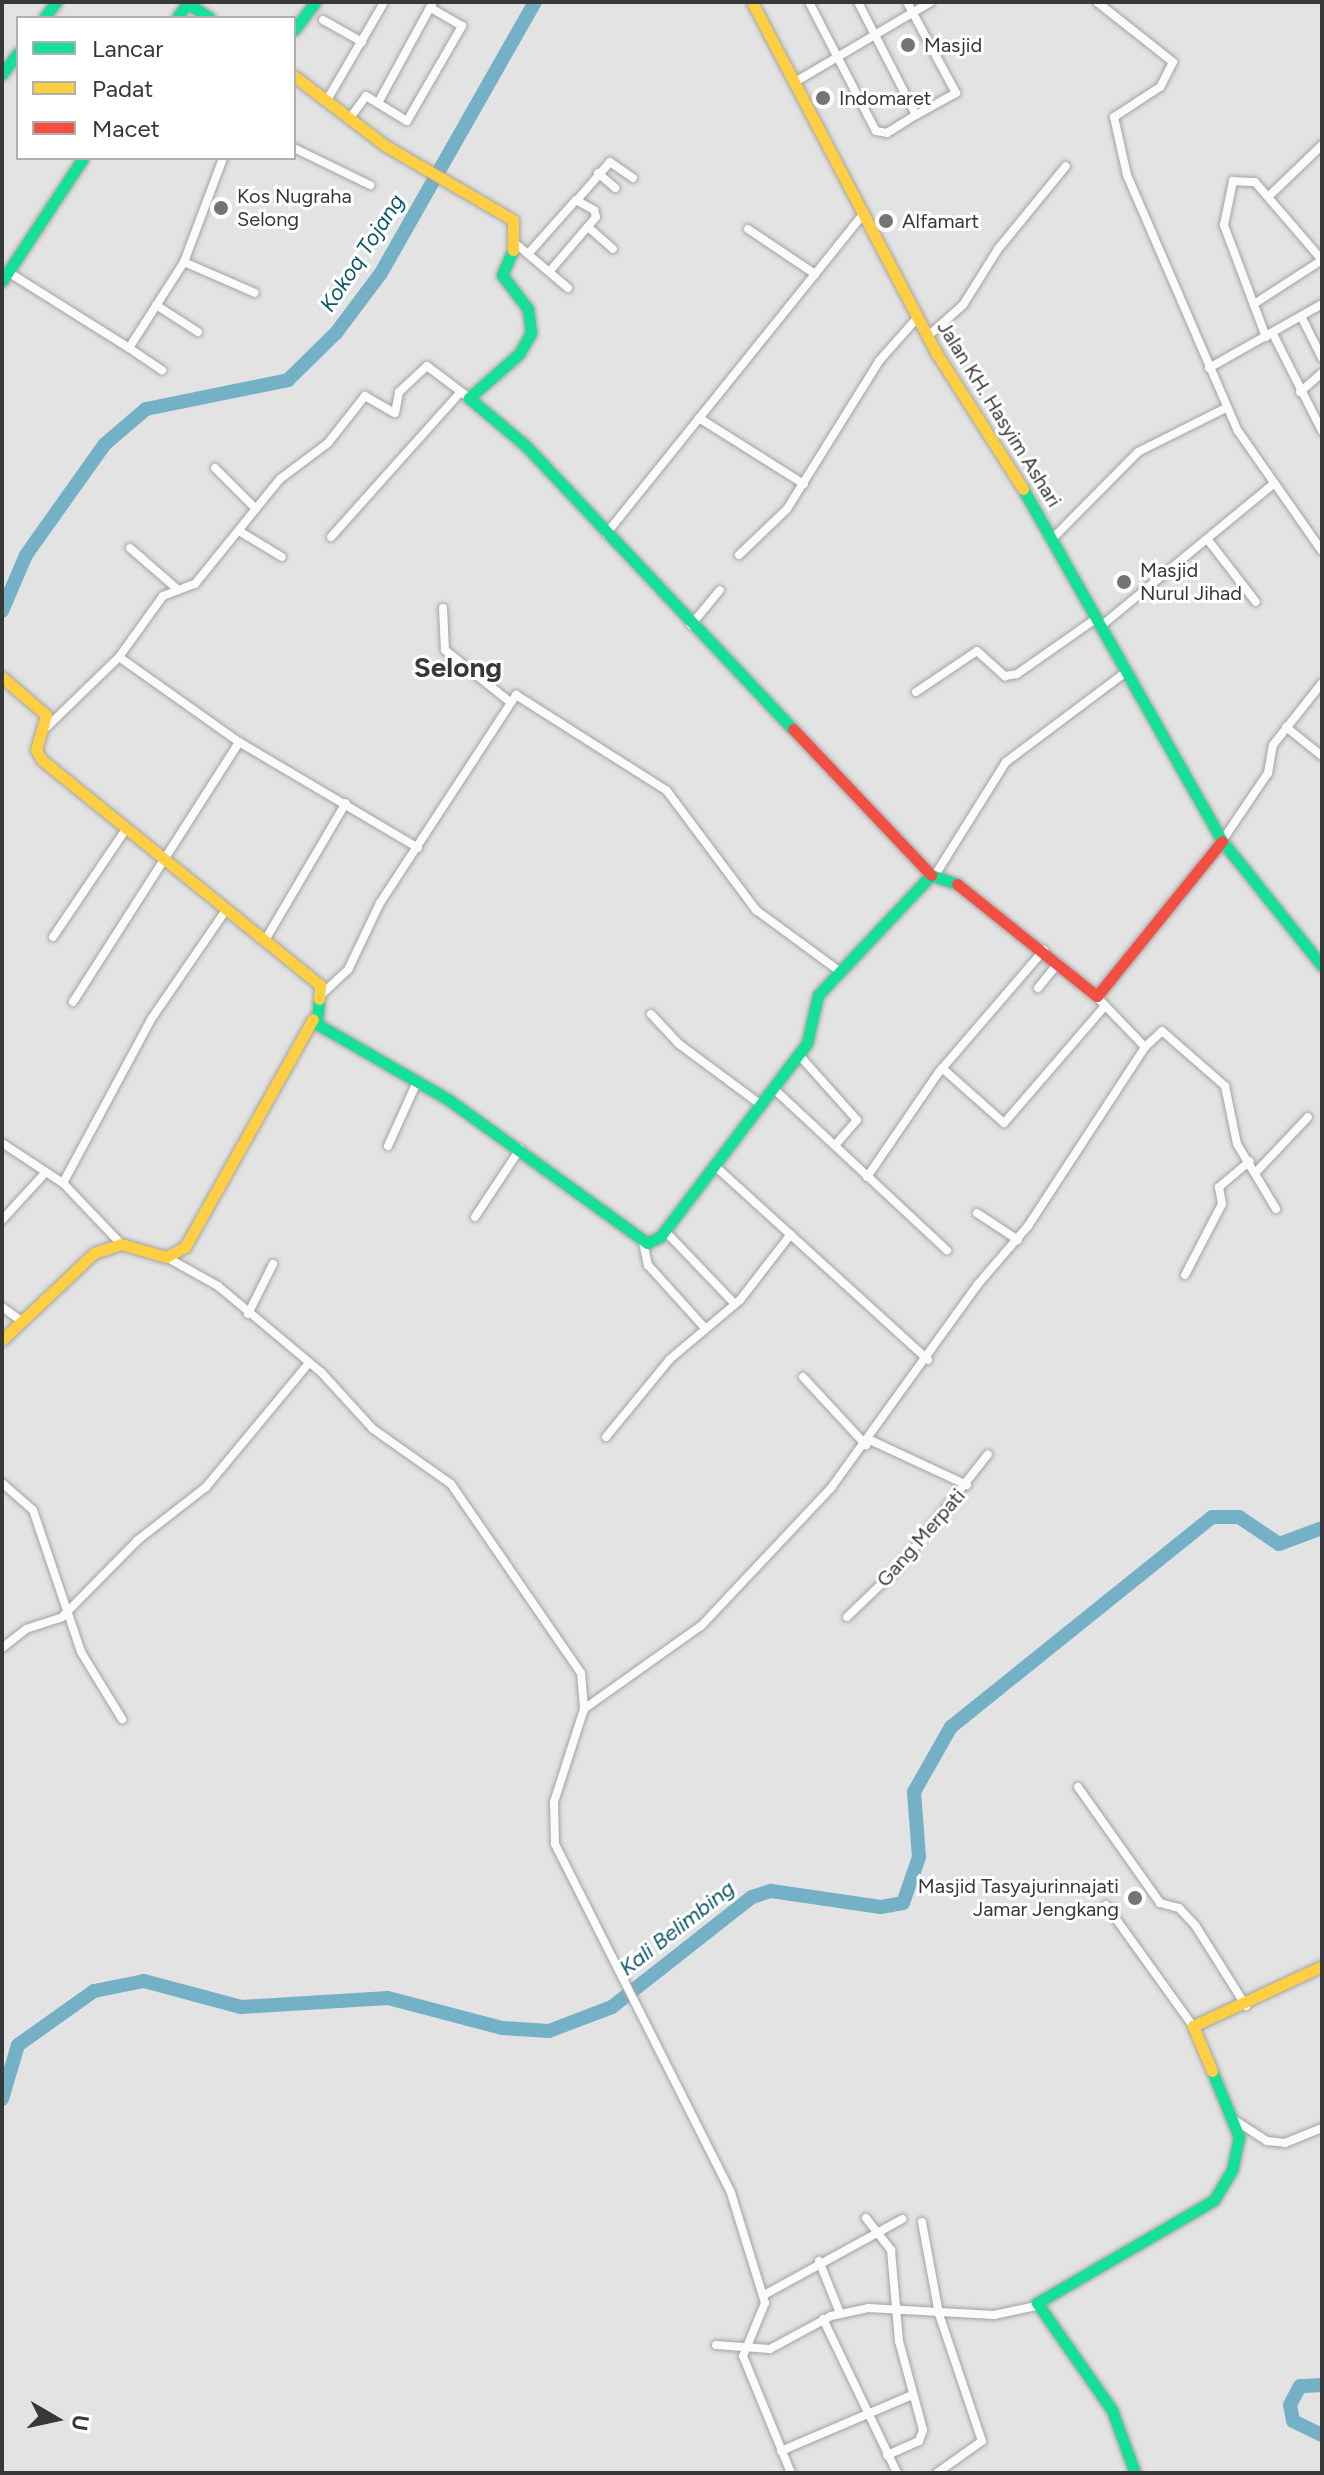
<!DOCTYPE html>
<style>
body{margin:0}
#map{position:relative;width:1324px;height:2475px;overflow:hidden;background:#e3e3e3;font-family:Figtree,sans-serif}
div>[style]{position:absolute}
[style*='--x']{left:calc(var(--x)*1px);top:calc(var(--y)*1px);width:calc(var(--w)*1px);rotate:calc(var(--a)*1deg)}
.river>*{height:14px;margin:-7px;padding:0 7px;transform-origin:7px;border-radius:7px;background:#74b1c6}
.roads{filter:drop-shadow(0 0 2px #a3a3a3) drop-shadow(0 0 2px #a3a3a3)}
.street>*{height:8px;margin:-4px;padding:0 4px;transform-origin:4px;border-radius:4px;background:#fbfbfb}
.fast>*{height:11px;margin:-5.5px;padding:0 5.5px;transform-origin:5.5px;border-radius:5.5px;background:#16e098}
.slow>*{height:11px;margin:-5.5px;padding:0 5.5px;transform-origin:5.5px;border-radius:5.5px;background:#ffcf43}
.jam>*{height:11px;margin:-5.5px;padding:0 5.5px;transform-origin:5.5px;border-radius:5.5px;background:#f24e42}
.dots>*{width:22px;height:22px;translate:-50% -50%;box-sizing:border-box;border:4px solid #fff;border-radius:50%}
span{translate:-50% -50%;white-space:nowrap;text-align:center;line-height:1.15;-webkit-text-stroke:6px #fff;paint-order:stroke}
.poi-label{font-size:20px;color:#373839}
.left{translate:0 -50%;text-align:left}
.right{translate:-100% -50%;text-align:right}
.street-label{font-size:20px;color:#373839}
.water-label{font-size:22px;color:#0c566b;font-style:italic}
.district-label{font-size:28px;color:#373839;font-weight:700}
.frame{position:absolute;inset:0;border:4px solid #373839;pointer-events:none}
.legend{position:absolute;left:16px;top:16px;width:280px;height:144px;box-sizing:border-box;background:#fff;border:2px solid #afafb0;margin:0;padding:10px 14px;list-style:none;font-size:24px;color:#373839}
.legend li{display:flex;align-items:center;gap:16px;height:40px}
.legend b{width:40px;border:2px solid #afafb0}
.north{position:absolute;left:16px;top:2379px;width:80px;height:80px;-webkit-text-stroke:6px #fff;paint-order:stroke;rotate:99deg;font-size:22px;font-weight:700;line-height:32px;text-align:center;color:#373839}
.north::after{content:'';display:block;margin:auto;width:28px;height:36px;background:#373839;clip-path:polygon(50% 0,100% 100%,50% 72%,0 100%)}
</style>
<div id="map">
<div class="river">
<i style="--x:2;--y:611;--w:61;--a:-66.8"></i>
<i style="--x:26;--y:555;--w:136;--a:-54.6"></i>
<i style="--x:105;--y:444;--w:54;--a:-40.5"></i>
<i style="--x:146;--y:409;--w:145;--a:-11.5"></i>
<i style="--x:288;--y:380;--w:67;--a:-44.4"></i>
<i style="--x:336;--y:333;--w:75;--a:-53.1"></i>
<i style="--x:381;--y:273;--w:312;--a:-60.4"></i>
<i style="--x:2;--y:2099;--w:56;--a:-73.5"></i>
<i style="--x:18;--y:2045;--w:93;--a:-35.4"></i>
<i style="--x:94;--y:1991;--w:51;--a:-11.3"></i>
<i style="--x:144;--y:1981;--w:100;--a:15"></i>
<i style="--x:241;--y:2007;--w:147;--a:-3.5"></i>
<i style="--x:388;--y:1998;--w:118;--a:14.7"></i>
<i style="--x:502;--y:2028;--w:47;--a:3.7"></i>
<i style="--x:549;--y:2031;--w:67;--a:-20.9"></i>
<i style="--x:612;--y:2007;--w:178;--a:-38.2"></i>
<i style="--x:752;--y:1897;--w:20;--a:-18"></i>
<i style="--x:771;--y:1891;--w:111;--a:8.3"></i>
<i style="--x:881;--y:1907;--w:22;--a:-10"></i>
<i style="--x:903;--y:1903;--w:49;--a:-70.8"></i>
<i style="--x:919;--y:1857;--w:65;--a:-94.4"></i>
<i style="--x:914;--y:1792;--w:75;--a:-60.4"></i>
<i style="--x:951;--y:1727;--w:335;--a:-38.8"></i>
<i style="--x:1212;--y:1517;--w:27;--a:0"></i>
<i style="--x:1239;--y:1517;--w:48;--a:34"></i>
<i style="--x:1279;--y:1544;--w:46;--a:-20.4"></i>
<i style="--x:1322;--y:2385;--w:22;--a:177"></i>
<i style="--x:1300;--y:2386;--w:21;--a:118"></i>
<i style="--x:1290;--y:2405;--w:16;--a:79"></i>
<i style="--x:1293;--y:2421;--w:32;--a:26"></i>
</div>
<div class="roads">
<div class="street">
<i style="--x:809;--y:2;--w:145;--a:62.6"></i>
<i style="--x:876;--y:131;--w:11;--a:10"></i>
<i style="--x:887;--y:133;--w:34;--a:-32"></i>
<i style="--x:858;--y:2;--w:127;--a:62.8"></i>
<i style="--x:916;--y:115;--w:46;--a:-28.8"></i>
<i style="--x:956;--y:93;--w:103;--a:-118.3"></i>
<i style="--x:1097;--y:2;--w:97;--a:38.3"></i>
<i style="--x:1173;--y:62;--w:28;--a:117"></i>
<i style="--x:1160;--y:87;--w:55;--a:146.9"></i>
<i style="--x:1114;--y:117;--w:59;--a:77.4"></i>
<i style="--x:1127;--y:175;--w:279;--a:66.6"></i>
<i style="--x:1238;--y:431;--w:146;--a:55"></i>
<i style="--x:323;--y:20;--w:45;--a:29.4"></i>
<i style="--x:795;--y:82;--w:158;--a:-30.5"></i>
<i style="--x:327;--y:100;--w:111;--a:-59.7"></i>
<i style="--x:378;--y:103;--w:115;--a:-61.4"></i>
<i style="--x:350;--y:118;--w:27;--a:-54"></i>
<i style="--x:366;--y:96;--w:48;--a:31.4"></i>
<i style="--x:407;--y:121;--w:110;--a:-59.9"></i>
<i style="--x:462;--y:26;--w:36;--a:-150"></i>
<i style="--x:294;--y:148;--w:85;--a:26"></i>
<i style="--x:598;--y:173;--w:23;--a:41"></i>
<i style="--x:1268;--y:197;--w:75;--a:-43.9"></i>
<i style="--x:578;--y:199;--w:49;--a:-49.1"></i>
<i style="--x:610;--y:162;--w:28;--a:35"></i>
<i style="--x:588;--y:227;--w:33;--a:41"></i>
<i style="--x:748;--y:229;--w:81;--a:33.9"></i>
<i style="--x:516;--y:244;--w:68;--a:40.2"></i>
<i style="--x:528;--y:254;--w:72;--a:-48.4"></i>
<i style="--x:576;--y:200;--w:21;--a:29"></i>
<i style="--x:594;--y:210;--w:7;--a:74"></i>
<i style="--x:596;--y:217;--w:72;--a:130.5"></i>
<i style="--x:184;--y:262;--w:77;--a:23.6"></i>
<i style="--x:8;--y:272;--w:143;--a:32.1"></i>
<i style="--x:129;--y:348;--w:102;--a:-57.4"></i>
<i style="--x:184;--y:262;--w:111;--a:-69.4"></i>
<i style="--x:1254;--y:304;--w:81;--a:-32.9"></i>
<i style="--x:156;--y:305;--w:50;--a:32.7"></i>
<i style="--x:1301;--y:316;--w:47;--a:63.4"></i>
<i style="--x:1273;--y:334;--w:109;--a:63.2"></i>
<i style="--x:928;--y:336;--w:47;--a:-41.5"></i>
<i style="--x:963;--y:305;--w:66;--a:-58"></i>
<i style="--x:998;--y:249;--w:107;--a:-50.7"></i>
<i style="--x:1266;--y:337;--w:120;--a:-110.6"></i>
<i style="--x:1224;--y:225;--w:45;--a:-78.4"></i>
<i style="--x:1233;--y:181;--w:22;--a:3"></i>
<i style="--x:1255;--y:182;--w:103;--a:49.3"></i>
<i style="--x:129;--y:348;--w:40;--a:34"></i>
<i style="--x:1209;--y:368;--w:130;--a:-29.5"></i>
<i style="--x:1300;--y:392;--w:29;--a:-41"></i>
<i style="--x:699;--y:418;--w:124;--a:32.2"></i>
<i style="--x:215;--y:468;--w:58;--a:45"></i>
<i style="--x:239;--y:531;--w:50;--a:31.2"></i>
<i style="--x:606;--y:534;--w:410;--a:-51.2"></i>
<i style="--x:331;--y:537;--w:192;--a:-48.2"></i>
<i style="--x:1053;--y:538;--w:121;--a:-45.3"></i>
<i style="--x:1138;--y:452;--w:98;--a:-26.6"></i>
<i style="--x:1208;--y:540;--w:78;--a:52.3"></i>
<i style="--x:130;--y:548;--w:60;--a:40.9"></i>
<i style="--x:739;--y:555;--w:66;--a:-43.8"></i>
<i style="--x:787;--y:509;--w:174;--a:-58.1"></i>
<i style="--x:879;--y:361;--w:59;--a:-48.4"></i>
<i style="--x:443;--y:608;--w:42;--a:87.3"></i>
<i style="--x:445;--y:650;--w:82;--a:38.6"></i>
<i style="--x:691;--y:625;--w:45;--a:-50.4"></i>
<i style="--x:1101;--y:626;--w:222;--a:-39.5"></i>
<i style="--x:119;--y:657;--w:147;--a:35.3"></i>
<i style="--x:239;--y:742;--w:208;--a:30.6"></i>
<i style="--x:916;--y:692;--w:73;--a:-33.9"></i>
<i style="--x:977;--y:651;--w:38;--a:42"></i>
<i style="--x:1005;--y:676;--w:12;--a:-9"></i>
<i style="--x:1017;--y:674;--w:98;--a:-35"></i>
<i style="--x:47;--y:727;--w:100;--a:-44.2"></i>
<i style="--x:119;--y:657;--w:75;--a:-54.2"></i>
<i style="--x:163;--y:596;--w:34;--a:-21"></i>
<i style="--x:195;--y:584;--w:135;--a:-51"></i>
<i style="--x:280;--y:479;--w:60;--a:-36.9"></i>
<i style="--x:328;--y:443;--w:60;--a:-51.8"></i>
<i style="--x:365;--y:396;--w:34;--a:30"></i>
<i style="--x:395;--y:413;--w:21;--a:-79"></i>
<i style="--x:399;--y:392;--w:38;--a:-43"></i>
<i style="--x:427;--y:366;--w:51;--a:37.1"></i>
<i style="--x:1286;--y:727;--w:46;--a:38.9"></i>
<i style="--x:1222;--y:841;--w:82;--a:-55.9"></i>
<i style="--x:1268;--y:773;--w:28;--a:-80"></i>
<i style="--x:1273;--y:745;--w:79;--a:-51.7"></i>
<i style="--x:937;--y:872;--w:130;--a:-57.9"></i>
<i style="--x:1006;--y:762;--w:150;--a:-36.9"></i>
<i style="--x:53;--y:937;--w:130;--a:-55.9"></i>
<i style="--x:264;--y:942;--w:161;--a:-59.5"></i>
<i style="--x:1038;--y:988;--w:32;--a:-51"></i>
<i style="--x:323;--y:993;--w:34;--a:-43"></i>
<i style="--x:348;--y:970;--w:74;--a:-64.5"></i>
<i style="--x:380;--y:903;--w:249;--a:-56.8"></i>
<i style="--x:516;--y:695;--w:179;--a:32.4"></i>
<i style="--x:667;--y:791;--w:149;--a:53.2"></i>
<i style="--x:756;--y:910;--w:103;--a:36.3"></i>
<i style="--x:73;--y:1002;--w:308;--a:-57.4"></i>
<i style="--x:651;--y:1014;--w:41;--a:47"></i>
<i style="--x:679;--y:1044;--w:102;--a:36.6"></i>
<i style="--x:1145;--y:1047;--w:23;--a:-43"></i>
<i style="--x:1162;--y:1031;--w:84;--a:41.1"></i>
<i style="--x:1225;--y:1086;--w:59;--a:78.3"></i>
<i style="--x:1237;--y:1144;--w:76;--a:59"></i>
<i style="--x:799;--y:1055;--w:87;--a:48.3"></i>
<i style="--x:857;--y:1120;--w:32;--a:131"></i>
<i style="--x:942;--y:1068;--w:83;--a:41.6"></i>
<i style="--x:1004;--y:1123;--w:155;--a:-49.2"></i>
<i style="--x:773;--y:1088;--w:238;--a:43"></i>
<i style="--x:2;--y:1143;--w:73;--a:33.3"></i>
<i style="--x:63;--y:1183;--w:84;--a:46.4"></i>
<i style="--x:388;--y:1146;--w:70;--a:-65.6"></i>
<i style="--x:715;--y:1166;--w:288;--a:42.3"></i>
<i style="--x:1257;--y:1171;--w:74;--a:-46.6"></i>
<i style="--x:867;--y:1177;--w:127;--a:-55.6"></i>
<i style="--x:939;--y:1072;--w:161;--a:-49.3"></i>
<i style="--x:63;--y:1183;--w:187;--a:-61.7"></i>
<i style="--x:152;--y:1018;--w:127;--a:-55.6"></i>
<i style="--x:977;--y:1213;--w:49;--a:33.4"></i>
<i style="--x:475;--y:1217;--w:82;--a:-56.5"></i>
<i style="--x:2;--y:1220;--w:65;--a:-47.5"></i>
<i style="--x:665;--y:1231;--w:101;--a:46.2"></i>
<i style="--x:643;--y:1242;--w:24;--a:78"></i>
<i style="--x:648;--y:1265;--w:85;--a:47.9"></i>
<i style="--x:166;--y:1257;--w:60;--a:29.1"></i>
<i style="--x:218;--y:1286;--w:134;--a:39.9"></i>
<i style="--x:321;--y:1372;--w:77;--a:47.6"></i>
<i style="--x:373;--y:1429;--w:95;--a:35.2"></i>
<i style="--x:451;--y:1484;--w:229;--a:55.5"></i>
<i style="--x:581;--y:1673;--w:36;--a:85"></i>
<i style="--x:584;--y:1709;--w:98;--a:107.9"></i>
<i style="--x:554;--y:1802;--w:42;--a:88.6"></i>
<i style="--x:555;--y:1844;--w:391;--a:63.2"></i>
<i style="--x:731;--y:2193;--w:115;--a:72.8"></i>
<i style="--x:765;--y:2303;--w:57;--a:112.5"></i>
<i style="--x:743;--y:2356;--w:126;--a:67.7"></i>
<i style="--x:1185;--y:1275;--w:80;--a:-62.5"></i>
<i style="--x:1222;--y:1204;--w:17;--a:-100"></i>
<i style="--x:1219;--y:1187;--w:40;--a:-40"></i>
<i style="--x:2;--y:1307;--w:24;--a:36"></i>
<i style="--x:248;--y:1314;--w:56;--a:-63.4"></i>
<i style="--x:803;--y:1377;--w:93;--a:47.2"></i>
<i style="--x:606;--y:1437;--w:101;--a:-50.6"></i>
<i style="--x:670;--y:1359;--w:92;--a:-40.1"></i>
<i style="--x:740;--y:1300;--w:83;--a:-52.3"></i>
<i style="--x:870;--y:1440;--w:107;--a:24.9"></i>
<i style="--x:2;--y:1483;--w:41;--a:41.1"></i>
<i style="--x:33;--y:1510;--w:150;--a:71.3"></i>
<i style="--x:81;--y:1652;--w:79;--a:58.5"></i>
<i style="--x:847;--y:1617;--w:74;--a:-43.9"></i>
<i style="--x:900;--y:1566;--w:142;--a:-51.8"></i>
<i style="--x:2;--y:1648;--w:31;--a:-38"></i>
<i style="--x:26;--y:1629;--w:38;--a:-18"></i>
<i style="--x:62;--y:1617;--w:108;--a:-45.4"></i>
<i style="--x:138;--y:1540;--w:86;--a:-37.9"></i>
<i style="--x:206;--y:1487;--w:161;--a:-50.3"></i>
<i style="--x:584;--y:1709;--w:143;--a:-35.4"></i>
<i style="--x:701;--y:1626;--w:190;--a:-46.7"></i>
<i style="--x:831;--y:1488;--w:251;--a:-54.2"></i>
<i style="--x:978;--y:1284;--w:77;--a:-49.2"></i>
<i style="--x:1028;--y:1226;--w:214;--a:-56.8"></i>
<i style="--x:1145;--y:1047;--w:71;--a:-133.9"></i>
<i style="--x:1078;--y:1787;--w:142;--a:54.7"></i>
<i style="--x:1160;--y:1903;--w:20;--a:15"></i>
<i style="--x:1179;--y:1908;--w:23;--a:47"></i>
<i style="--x:1195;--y:1925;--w:96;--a:57.8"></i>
<i style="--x:1106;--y:1905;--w:149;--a:54.3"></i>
<i style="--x:1236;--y:2121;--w:37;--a:33"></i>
<i style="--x:1267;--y:2141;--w:18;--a:6"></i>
<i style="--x:1285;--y:2143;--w:40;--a:-22"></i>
<i style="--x:866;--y:2218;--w:41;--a:52"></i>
<i style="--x:891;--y:2250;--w:91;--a:85"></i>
<i style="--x:899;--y:2341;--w:92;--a:74.9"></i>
<i style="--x:923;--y:2430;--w:12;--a:110"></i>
<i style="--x:919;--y:2441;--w:35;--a:156"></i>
<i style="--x:922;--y:2222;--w:94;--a:79.5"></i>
<i style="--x:939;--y:2314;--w:134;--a:71.3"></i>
<i style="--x:982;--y:2441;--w:55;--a:144.6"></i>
<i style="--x:819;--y:2261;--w:56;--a:68"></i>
<i style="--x:764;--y:2295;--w:158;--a:-28.8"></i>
<i style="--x:823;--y:2319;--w:171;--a:64.3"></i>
<i style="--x:716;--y:2345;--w:54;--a:4.2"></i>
<i style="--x:770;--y:2349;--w:69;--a:-28.4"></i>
<i style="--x:831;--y:2316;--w:38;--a:-12"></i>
<i style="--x:868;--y:2308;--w:126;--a:3.2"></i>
<i style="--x:994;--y:2315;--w:43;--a:-12.1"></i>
<i style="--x:781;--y:2451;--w:142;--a:-23.1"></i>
</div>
<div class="fast">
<i style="--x:186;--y:2;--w:29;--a:34"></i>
<i style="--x:44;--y:18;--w:20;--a:-53"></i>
<i style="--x:177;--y:18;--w:19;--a:-55"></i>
<i style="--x:294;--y:30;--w:35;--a:-53"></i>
<i style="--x:2;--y:74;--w:26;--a:-53"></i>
<i style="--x:513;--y:250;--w:27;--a:114"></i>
<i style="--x:502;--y:275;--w:43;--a:52.6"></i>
<i style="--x:528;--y:309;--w:24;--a:83"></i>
<i style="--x:531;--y:333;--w:24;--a:120"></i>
<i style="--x:519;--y:354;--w:67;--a:138.7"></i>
<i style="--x:469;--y:398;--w:75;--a:40.1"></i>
<i style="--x:526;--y:446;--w:389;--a:46.7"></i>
<i style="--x:2;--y:281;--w:147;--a:-56.6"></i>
<i style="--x:1023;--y:489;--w:404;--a:60.5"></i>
<i style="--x:1222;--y:841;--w:160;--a:51.3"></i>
<i style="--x:319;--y:999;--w:25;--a:95"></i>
<i style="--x:317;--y:1024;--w:152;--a:29.9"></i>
<i style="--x:449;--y:1100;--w:244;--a:35.8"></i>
<i style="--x:647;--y:1243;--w:14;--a:-25"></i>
<i style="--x:660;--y:1237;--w:243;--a:-52.8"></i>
<i style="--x:807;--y:1043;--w:49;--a:-77.1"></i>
<i style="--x:818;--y:995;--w:165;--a:-46.7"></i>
<i style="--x:931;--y:875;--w:28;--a:19"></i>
<i style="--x:1135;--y:2473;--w:67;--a:-110.1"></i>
<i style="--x:1112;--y:2410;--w:131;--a:-125"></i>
<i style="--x:1037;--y:2303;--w:205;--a:-30.2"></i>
<i style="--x:1214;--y:2200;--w:35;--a:-59"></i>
<i style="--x:1232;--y:2170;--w:34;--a:-78"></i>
<i style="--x:1239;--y:2137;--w:71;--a:-112.2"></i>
</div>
<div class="slow">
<i style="--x:752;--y:2;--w:398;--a:62.3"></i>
<i style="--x:937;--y:354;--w:160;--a:57.5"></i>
<i style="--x:294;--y:76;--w:116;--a:37.3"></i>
<i style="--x:386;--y:146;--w:147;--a:30.2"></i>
<i style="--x:513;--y:220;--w:30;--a:90"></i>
<i style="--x:2;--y:677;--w:58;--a:40.8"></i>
<i style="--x:46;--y:715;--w:36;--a:106"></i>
<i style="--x:36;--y:750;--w:12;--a:59"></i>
<i style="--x:42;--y:760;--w:358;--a:39"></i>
<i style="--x:320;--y:985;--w:14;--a:94"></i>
<i style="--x:2;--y:1340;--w:127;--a:-43.4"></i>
<i style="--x:94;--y:1253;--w:28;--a:-18"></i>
<i style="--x:121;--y:1244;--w:47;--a:16.1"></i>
<i style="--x:166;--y:1257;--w:21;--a:-28"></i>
<i style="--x:185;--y:1247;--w:261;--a:-60.7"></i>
<i style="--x:1212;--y:2071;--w:49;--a:-112.9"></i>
<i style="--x:1193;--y:2026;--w:142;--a:-24.9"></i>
</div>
<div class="jam">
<i style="--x:793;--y:729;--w:201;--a:46.6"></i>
<i style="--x:957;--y:884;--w:179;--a:38.7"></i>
<i style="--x:1097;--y:996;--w:199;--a:-51.1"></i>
</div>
</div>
<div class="dots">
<i style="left:908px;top:45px;background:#737474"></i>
<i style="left:823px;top:98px;background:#737474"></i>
<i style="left:221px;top:208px;background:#737474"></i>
<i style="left:886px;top:221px;background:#737474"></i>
<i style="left:1124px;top:582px;background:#737474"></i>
<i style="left:1135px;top:1898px;background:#737474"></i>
</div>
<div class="poi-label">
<span class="left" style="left:924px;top:45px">Masjid</span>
<span class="left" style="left:839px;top:98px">Indomaret</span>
<span class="left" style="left:237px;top:208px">Kos Nugraha<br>Selong</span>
<span class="left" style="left:902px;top:221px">Alfamart</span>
<span class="left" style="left:1140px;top:582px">Masjid<br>Nurul Jihad</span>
<span class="right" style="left:1119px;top:1898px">Masjid Tasyajurinnajati<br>Jamar Jengkang</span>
</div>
<div class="street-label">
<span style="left:999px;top:414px;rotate:58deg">Jalan KH. Hasyim Ashari</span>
<span style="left:921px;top:1538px;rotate:-49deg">Gang Merpati</span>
</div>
<div class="water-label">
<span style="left:362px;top:253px;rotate:-57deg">Kokoq Tojang</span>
<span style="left:677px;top:1928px;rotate:-38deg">Kali Belimbing</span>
</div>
<div class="district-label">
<span style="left:458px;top:667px">Selong</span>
</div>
<div class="frame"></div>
<ul class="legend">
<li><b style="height:10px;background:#16e098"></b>Lancar</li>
<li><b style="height:10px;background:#ffcf43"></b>Padat</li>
<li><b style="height:10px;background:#f24e42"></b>Macet</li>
</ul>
<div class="north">U</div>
</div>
